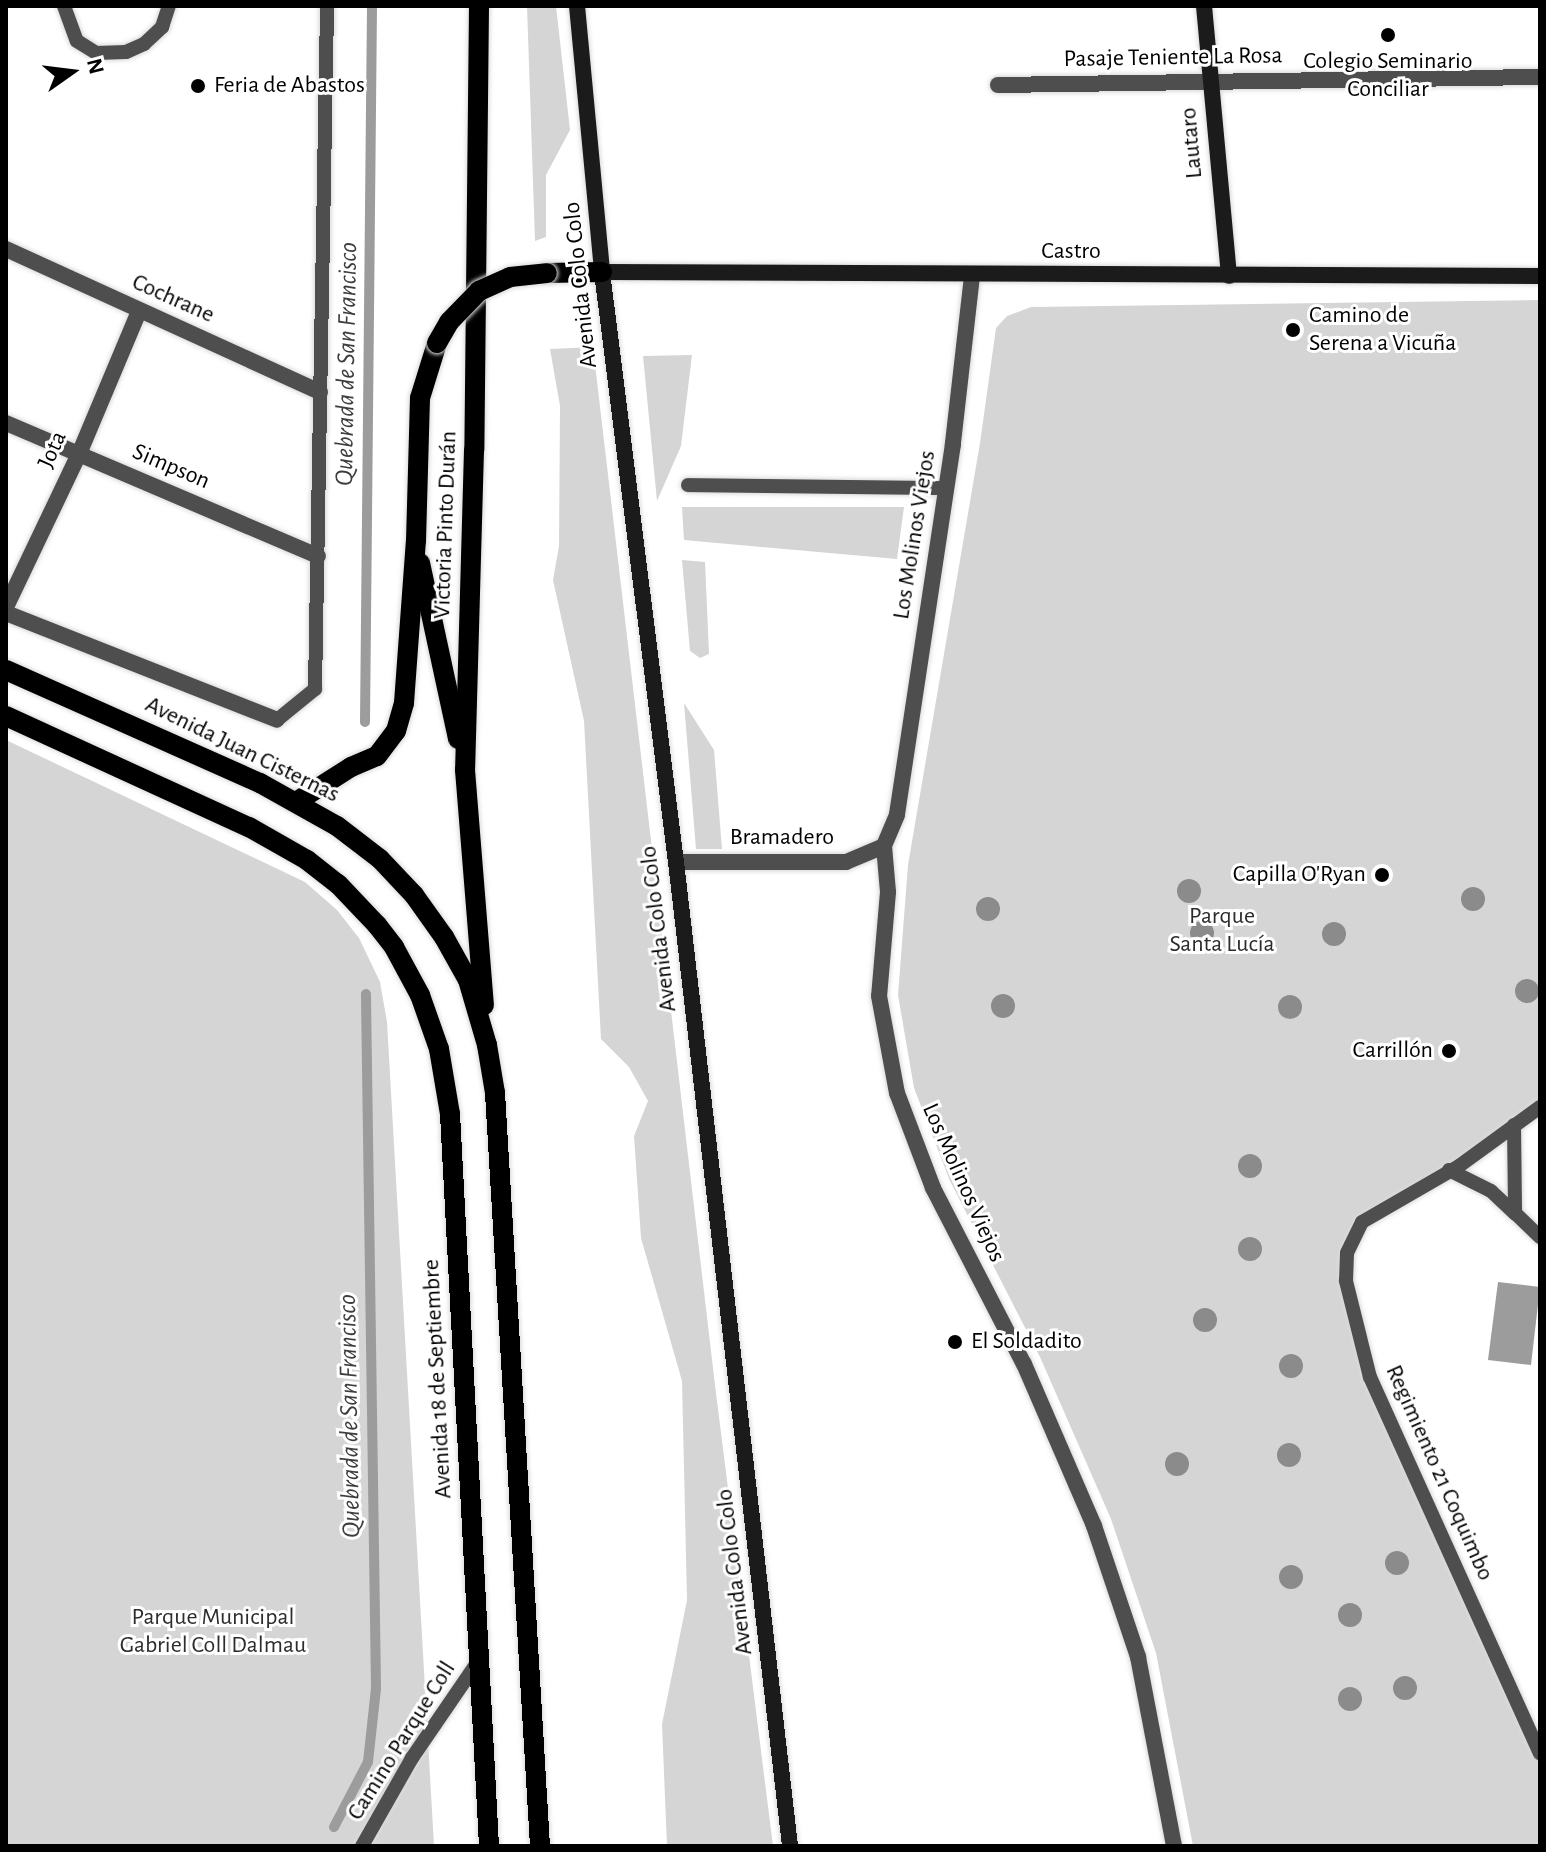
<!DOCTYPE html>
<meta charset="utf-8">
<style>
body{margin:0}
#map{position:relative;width:1546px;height:1852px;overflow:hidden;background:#fff;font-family:"Alegreya Sans",sans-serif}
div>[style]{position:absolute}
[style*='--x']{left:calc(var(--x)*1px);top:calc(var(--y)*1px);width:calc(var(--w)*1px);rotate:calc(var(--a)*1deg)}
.green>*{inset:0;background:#d5d5d5}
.water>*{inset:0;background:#9c9c9c}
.stream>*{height:10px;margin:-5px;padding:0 5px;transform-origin:5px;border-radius:5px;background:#9c9c9c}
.roads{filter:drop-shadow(0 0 2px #dbdbdb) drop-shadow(0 0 2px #dbdbdb)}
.lane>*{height:14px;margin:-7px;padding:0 7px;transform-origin:7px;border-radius:7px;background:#4e4e4e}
.street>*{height:16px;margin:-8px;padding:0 8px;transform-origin:8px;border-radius:8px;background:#4e4e4e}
.secondary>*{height:16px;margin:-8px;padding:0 8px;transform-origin:8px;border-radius:8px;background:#1b1b1b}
.primary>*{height:20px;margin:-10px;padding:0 10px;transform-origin:10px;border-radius:10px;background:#000}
.bridges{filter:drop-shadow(0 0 2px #dbdbdb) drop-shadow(0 0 2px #dbdbdb)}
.primary-bridge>*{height:20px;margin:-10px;padding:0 10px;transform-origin:10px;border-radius:10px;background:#000}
.trees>*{width:24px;height:24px;margin:-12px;border-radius:50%;background:#8b8b8b}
.dots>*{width:22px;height:22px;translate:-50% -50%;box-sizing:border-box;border:4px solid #fff;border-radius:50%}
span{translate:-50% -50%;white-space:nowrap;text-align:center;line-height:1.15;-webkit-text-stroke:6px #fff;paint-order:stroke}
.street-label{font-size:24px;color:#000}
.poi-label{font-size:24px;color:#000}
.left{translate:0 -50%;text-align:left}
.right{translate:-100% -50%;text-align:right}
.park-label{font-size:24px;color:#2c2c2c}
.water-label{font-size:26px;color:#3d3d3d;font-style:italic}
.frame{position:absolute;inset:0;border:8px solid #000;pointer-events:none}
.north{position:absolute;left:32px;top:32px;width:80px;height:80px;-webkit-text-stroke:6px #fff;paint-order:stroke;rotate:76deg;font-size:22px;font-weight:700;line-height:32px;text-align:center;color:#000}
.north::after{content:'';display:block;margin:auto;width:28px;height:36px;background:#000;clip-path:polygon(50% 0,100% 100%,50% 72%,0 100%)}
</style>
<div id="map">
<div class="green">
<i style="clip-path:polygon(527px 6px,556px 6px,570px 130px,546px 175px,546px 237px,535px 241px)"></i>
<i style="clip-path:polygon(1540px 300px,1540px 1107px,1362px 1222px,1347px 1253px,1370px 1377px,1540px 1753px,1540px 1846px,1193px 1846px,1156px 1653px,1111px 1519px,1040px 1357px,950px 1181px,914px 1088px,898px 995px,908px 865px,980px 443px,996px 328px,1007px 316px,1031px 307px)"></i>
<i style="clip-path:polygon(593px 347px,715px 1385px,773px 1846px,667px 1846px,662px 1724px,687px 1600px,682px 1381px,641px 1238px,634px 1136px,648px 1101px,629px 1067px,601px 1039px,584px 721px,553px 580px,559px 546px,560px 406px,550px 349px)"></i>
<i style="clip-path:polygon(692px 355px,681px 446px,657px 501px,643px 356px)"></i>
<i style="clip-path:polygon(682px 507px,904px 507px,897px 559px,684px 540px)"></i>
<i style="clip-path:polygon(682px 560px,705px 562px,709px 654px,700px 658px,690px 651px)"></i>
<i style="clip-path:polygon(684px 703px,714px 750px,722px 849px,696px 849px)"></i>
<i style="clip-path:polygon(6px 740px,305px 882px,337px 910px,359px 938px,380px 982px,387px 1022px,434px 1846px,6px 1846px)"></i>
</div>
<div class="water">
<i style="clip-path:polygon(1498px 1282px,1540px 1287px,1531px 1365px,1488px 1360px)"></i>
</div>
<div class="stream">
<i style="--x:365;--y:722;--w:716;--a:-89.44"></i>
<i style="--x:334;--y:1827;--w:73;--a:-62.4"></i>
<i style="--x:368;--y:1762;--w:74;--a:-83.8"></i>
<i style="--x:376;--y:1688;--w:694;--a:-90.83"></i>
</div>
<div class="roads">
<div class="lane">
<i style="--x:64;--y:6;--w:37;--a:70"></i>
<i style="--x:77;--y:41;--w:22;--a:32"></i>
<i style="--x:96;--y:53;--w:30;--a:-2"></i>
<i style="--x:126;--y:52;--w:20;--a:-24"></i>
<i style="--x:144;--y:44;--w:25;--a:-43"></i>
<i style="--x:162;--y:27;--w:22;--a:-72"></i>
<i style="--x:688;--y:485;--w:259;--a:0.7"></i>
<i style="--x:277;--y:720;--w:49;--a:-39.2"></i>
<i style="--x:315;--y:689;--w:683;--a:-88.99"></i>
<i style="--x:1540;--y:1107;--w:100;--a:143.9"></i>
<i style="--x:1459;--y:1166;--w:112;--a:150"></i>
<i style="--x:1362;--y:1222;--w:34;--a:116"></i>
<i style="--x:1347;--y:1253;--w:28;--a:92"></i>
<i style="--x:1346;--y:1281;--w:99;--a:76"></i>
<i style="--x:1370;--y:1377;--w:413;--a:65.7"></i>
<i style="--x:1514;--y:1125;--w:88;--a:89.3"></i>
<i style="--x:1515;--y:1213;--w:35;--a:44"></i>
<i style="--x:1449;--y:1170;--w:47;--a:26.6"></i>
<i style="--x:1491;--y:1191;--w:33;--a:43"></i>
<i style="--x:362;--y:1846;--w:101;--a:-60.4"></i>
<i style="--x:412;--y:1758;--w:119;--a:-55.6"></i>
</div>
<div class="street">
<i style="--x:998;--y:85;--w:542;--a:-0.85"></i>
<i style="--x:6;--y:249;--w:345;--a:24.5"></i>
<i style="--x:972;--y:276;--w:169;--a:96.5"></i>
<i style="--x:953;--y:444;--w:375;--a:98.6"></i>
<i style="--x:897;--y:815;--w:34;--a:113"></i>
<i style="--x:884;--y:846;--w:46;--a:85"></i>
<i style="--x:888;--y:892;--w:104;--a:94.9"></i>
<i style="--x:879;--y:996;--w:99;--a:79.5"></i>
<i style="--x:897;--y:1093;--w:102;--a:69.2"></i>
<i style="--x:933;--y:1188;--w:198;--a:62.7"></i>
<i style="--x:1024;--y:1364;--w:176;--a:66.6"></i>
<i style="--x:1094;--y:1526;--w:138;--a:71.4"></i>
<i style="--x:1138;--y:1657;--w:192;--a:79.2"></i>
<i style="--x:6;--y:423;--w:339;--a:23.1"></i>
<i style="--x:6;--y:607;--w:170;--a:-64.5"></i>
<i style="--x:79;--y:454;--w:155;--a:-67.2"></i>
<i style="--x:6;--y:613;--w:291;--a:21.5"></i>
<i style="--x:676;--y:862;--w:170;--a:0"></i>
<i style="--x:846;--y:862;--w:41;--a:-22.8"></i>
</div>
<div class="secondary">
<i style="--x:577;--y:6;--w:267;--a:84.6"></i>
<i style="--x:602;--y:272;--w:595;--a:82.85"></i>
<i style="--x:676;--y:862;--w:991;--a:83.39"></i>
<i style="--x:1204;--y:6;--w:271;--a:84.7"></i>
<i style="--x:602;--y:272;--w:938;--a:0.24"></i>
</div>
<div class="primary">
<i style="--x:479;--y:6;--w:444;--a:90.6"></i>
<i style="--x:474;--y:450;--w:320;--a:91.6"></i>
<i style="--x:465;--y:770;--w:236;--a:85.4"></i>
<i style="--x:547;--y:273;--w:55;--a:-1"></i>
<i style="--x:420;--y:563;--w:180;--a:77.8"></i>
<i style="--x:6;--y:670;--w:278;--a:24"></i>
<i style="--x:260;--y:783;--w:88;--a:29.2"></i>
<i style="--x:337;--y:826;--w:54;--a:37.5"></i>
<i style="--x:380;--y:859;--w:50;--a:46.6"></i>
<i style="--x:414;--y:895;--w:52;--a:54.5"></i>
<i style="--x:444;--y:937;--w:49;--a:60.8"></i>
<i style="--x:468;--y:980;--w:68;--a:73.7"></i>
<i style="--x:487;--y:1045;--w:49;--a:80.5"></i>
<i style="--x:495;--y:1093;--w:754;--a:86.58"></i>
<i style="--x:6;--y:716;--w:267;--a:24.6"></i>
<i style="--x:249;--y:827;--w:67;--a:29.6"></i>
<i style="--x:307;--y:860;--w:39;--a:38"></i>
<i style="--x:338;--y:884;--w:57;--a:46.4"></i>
<i style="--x:377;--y:925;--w:28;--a:52"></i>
<i style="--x:394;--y:947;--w:55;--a:61.6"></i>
<i style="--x:420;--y:995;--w:57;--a:70.6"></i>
<i style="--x:439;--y:1049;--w:66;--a:80.4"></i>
<i style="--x:450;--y:1114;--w:733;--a:86.95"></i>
<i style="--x:296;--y:802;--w:65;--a:-32.5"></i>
<i style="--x:351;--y:767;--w:28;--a:-23"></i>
<i style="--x:377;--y:756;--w:31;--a:-53"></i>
<i style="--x:396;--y:731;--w:29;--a:-74"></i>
<i style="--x:404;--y:703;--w:162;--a:-85.8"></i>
<i style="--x:416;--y:541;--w:143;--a:-88.4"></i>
<i style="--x:420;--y:398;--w:58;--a:-72.8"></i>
</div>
</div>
<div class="bridges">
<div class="primary-bridge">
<i style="--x:437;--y:343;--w:24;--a:-60"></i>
<i style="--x:449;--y:322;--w:43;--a:-45.9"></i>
<i style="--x:479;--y:291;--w:34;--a:-24"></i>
<i style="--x:510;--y:277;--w:37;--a:-6"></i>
</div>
</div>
<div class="trees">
<i style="left:1189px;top:891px"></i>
<i style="left:1473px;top:899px"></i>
<i style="left:988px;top:909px"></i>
<i style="left:1202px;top:933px"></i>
<i style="left:1334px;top:934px"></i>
<i style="left:1527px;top:991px"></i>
<i style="left:1003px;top:1006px"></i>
<i style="left:1290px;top:1007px"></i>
<i style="left:1250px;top:1166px"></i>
<i style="left:1250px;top:1249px"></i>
<i style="left:1205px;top:1320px"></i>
<i style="left:1291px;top:1366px"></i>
<i style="left:1289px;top:1455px"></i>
<i style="left:1177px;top:1464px"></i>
<i style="left:1397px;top:1563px"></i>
<i style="left:1291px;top:1577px"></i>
<i style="left:1350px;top:1615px"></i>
<i style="left:1405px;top:1688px"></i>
<i style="left:1350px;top:1699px"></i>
</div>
<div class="dots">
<i style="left:1388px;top:35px;background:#000"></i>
<i style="left:198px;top:86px;background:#000"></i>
<i style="left:1293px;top:330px;background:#000"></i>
<i style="left:1382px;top:875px;background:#000"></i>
<i style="left:1449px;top:1051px;background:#000"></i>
<i style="left:955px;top:1342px;background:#000"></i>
</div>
<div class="street-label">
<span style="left:1173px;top:58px;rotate:-1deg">Pasaje Teniente La Rosa</span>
<span style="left:1192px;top:143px;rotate:-95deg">Lautaro</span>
<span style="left:1071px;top:252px">Castro</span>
<span style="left:581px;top:285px;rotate:-96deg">Avenida Colo Colo</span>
<span style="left:173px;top:299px;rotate:24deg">Cochrane</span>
<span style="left:53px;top:450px;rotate:-66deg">Jota</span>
<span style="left:171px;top:467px;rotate:23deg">Simpson</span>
<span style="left:446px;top:525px;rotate:-88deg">Victoria Pinto Durán</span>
<span style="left:915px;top:535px;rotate:-81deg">Los Molinos Viejos</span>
<span style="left:242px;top:750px;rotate:26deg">Avenida Juan Cisternas</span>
<span style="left:782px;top:838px">Bramadero</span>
<span style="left:659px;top:929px;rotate:-97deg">Avenida Colo Colo</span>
<span style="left:963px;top:1183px;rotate:66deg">Los Molinos Viejos</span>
<span style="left:438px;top:1379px;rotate:-93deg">Avenida 18 de Septiembre</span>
<span style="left:1439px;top:1473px;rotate:66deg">Regimiento 21 Coquimbo</span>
<span style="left:735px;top:1572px;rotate:-97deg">Avenida Colo Colo</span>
<span style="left:402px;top:1741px;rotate:-58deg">Camino Parque Coll</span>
</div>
<div class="poi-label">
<span style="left:1388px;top:76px">Colegio Seminario<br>Conciliar</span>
<span class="left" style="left:214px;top:86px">Feria de Abastos</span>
<span class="left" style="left:1309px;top:330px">Camino de<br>Serena a Vicuña</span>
<span class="right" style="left:1366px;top:875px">Capilla O'Ryan</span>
<span class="right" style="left:1433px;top:1051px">Carrillón</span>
<span class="left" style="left:971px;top:1342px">El Soldadito</span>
</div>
<div class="park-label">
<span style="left:1222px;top:931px">Parque<br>Santa Lucía</span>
<span style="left:213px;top:1632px">Parque Municipal<br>Gabriel Coll Dalmau</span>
</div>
<div class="water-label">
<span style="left:347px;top:364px;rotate:-89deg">Quebrada de San Francisco</span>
<span style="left:350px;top:1416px;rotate:-91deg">Quebrada de San Francisco</span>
</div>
<div class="frame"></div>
<div class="north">N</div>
</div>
